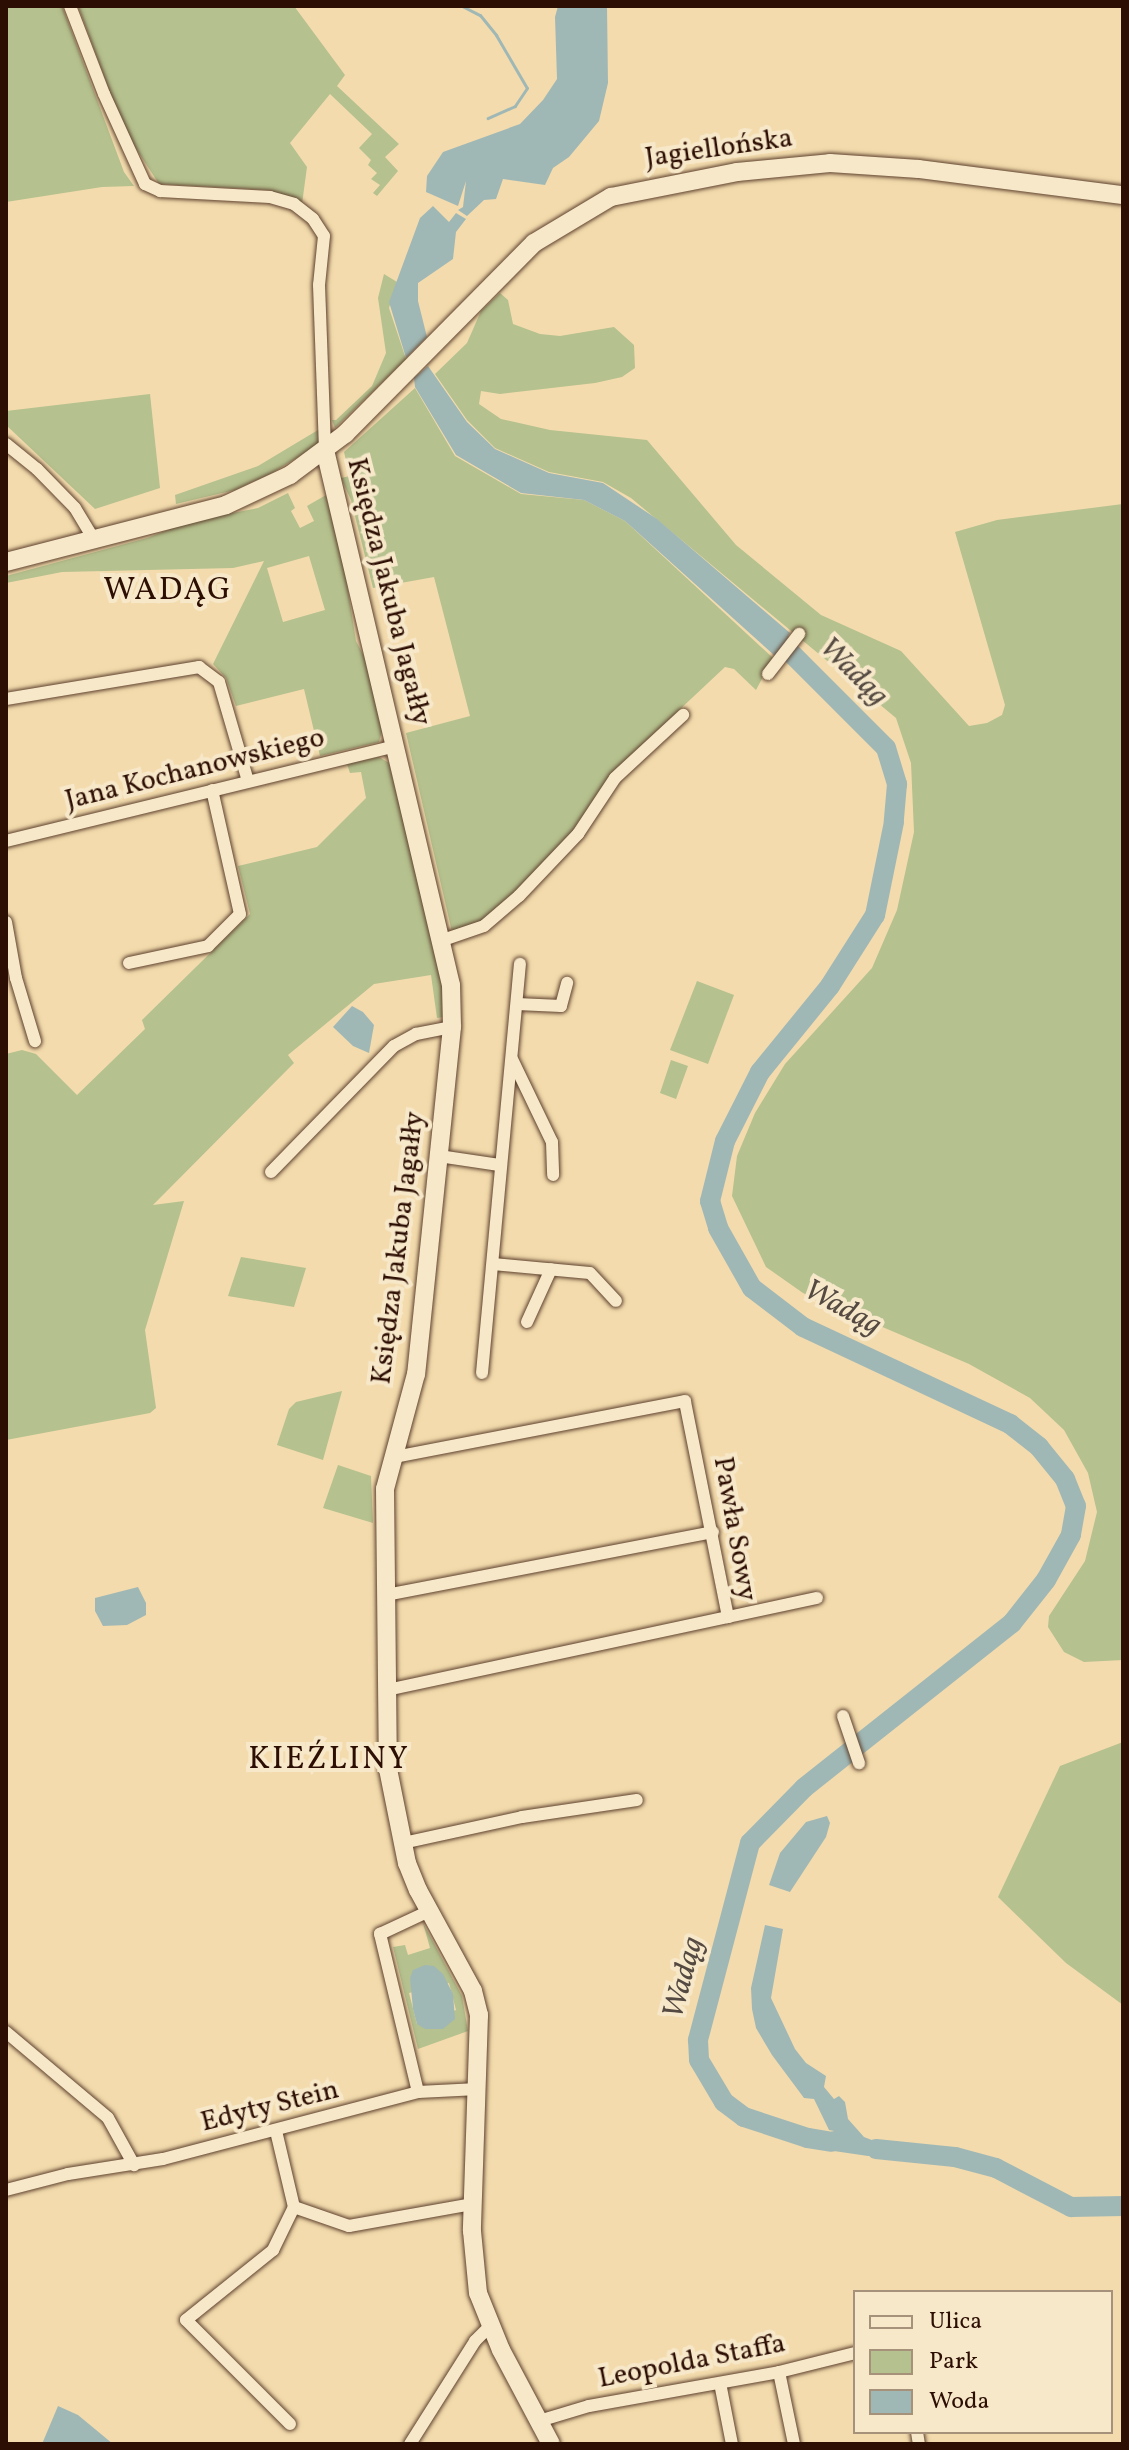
<!DOCTYPE html>
<meta charset="utf-8">
<style>
body{margin:0}
#map{position:relative;width:1129px;height:2450px;overflow:hidden;background:#f3dbad;font-family:Vollkorn,serif}
div>[style]{position:absolute}
[style*='--x']{left:calc(var(--x)*1px);top:calc(var(--y)*1px);width:calc(var(--w)*1px);rotate:calc(var(--a)*1deg)}
.green>*{inset:0;background:#b5c18e}
.water>*{inset:0;background:#a0b8b5}
.stream>*{height:3px;margin:-1.5px;padding:0 1.5px;transform-origin:1.5px;border-radius:1.5px;background:#a0b8b5}
.river>*{height:20px;margin:-10px;padding:0 10px;transform-origin:10px;border-radius:10px;background:#a0b8b5}
.roads{filter:drop-shadow(0 0 2px #5e412e) drop-shadow(0 0 2px #5e412e)}
.street>*{height:12px;margin:-6px;padding:0 6px;transform-origin:6px;border-radius:6px;background:#f7e8ca}
.secondary>*{height:18px;margin:-9px;padding:0 9px;transform-origin:9px;border-radius:9px;background:#f7e8ca}
span{translate:-50% -50%;white-space:nowrap;text-align:center;line-height:1.15;-webkit-text-stroke:8px #f7e8ca;paint-order:stroke}
.street-label{font-size:28px;color:#2d0e03}
.water-label{font-size:30px;color:#554a41;font-style:italic}
.quarter-label{font-size:32px;color:#2d0e03;letter-spacing:2px}
.frame{position:absolute;inset:0;border:8px solid #2d0e03;pointer-events:none}
.legend{position:absolute;left:853px;top:2290px;width:260px;height:144px;box-sizing:border-box;background:#f7e8ca;border:2px solid #a6917a;margin:0;padding:10px 14px;list-style:none;font-size:24px;color:#2d0e03}
.legend li{display:flex;align-items:center;gap:16px;height:40px}
.legend b{width:40px;border:2px solid #a6917a}
</style>
<div id="map">
<div class="green">
<i style="clip-path:polygon(6px 6px,62px 6px,124px 172px,134px 186px,102px 187px,6px 202px)"></i>
<i style="clip-path:polygon(78px 6px,294px 6px,345px 75px,337px 86px,399px 144px,385px 157px,398px 171px,377px 196px,373px 193px,380px 185px,371px 179px,377px 173px,368px 165px,371px 160px,359px 148px,372px 134px,330px 94px,290px 143px,307px 167px,302px 204px,269px 190px,159px 184px,124px 130px)"></i>
<i style="clip-path:polygon(384px 274px,397px 282px,389px 308px,406px 359px,335px 428px,332px 420px,336px 420px,372px 386px,386px 353px,378px 298px)"></i>
<i style="clip-path:polygon(500px 293px,508px 300px,513px 324px,540px 334px,560px 336px,614px 327px,634px 345px,635px 368px,622px 377px,595px 383px,500px 394px,481px 391px,479px 404px,501px 419px,550px 430px,647px 440px,736px 545px,821px 615px,901px 651px,969px 726px,987px 723px,1002px 715px,1005px 705px,955px 532px,997px 520px,1123px 504px,1123px 1660px,1084px 1662px,1064px 1652px,1048px 1627px,1049px 1616px,1085px 1561px,1097px 1512px,1088px 1473px,1064px 1430px,1030px 1398px,969px 1364px,803px 1293px,766px 1267px,732px 1196px,737px 1156px,755px 1113px,785px 1064px,872px 968px,897px 910px,914px 832px,911px 763px,896px 718px,631px 498px,603px 482px,549px 472px,495px 448px,467px 420px,435px 374px,467px 343px,481px 311px)"></i>
<i style="clip-path:polygon(415px 388px,455px 456px,521px 494px,584px 500px,625px 521px,773px 658px,756px 690px,734px 669px,725px 667px,611px 774px,574px 831px,508px 899px,481px 922px,452px 932px,406px 733px,470px 716px,434px 577px,373px 588px,351px 500px,341px 478px,350px 476px,344px 452px)"></i>
<i style="clip-path:polygon(150px 394px,160px 488px,95px 509px,6px 425px,6px 411px)"></i>
<i style="clip-path:polygon(318px 430px,319px 444px,272px 473px,235px 490px,176px 504px,175px 495px,258px 466px)"></i>
<i style="clip-path:polygon(evenodd,288px 493px,295px 508px,291px 511px,300px 528px,314px 521px,307px 506px,326px 495px,345px 572px,356px 641px,366px 660px,383px 728px,379px 742px,320px 756px,304px 689px,236px 706px,226px 678px,213px 664px,264px 561px,233px 568px,62px 572px,6px 583px,6px 576px,147px 538px,191px 521px,258px 508px,288px 493px,309px 556px,325px 610px,283px 622px,267px 568px,309px 556px)"></i>
<i style="clip-path:polygon(379px 757px,389px 763px,441px 973px,444px 1017px,437px 1018px,431px 975px,374px 984px,288px 1055px,294px 1063px,153px 1205px,184px 1201px,145px 1330px,156px 1408px,150px 1413px,6px 1440px,6px 1054px,22px 1050px,36px 1054px,77px 1095px,145px 1029px,142px 1020px,250px 914px,238px 866px,317px 847px,366px 798px,361px 772px,350px 773px,347px 764px)"></i>
<i style="clip-path:polygon(697px 981px,734px 995px,708px 1064px,670px 1050px)"></i>
<i style="clip-path:polygon(671px 1060px,688px 1066px,676px 1099px,660px 1093px)"></i>
<i style="clip-path:polygon(241px 1257px,306px 1268px,294px 1307px,228px 1296px)"></i>
<i style="clip-path:polygon(342px 1391px,323px 1460px,277px 1445px,289px 1409px,296px 1402px)"></i>
<i style="clip-path:polygon(338px 1465px,371px 1476px,373px 1523px,323px 1508px)"></i>
<i style="clip-path:polygon(1123px 1742px,1123px 2005px,1066px 1963px,998px 1897px,1060px 1766px)"></i>
<i style="clip-path:polygon(evenodd,423px 1923px,462px 1996px,468px 2031px,418px 2049px,393px 1947px,405px 1945px,408px 1955px,430px 1948px,423px 1923px,449px 1983px,456px 2010px,417px 2024px,409px 1993px,449px 1983px)"></i>
</div>
<div class="water">
<i style="clip-path:polygon(558px 6px,607px 6px,608px 83px,599px 121px,569px 157px,553px 168px,545px 185px,503px 179px,496px 199px,484px 200px,467px 216px,458px 210px,463px 207px,466px 181px,458px 206px,426px 192px,427px 176px,443px 152px,520px 124px,543px 100px,557px 79px,555px 17px)"></i>
<i style="clip-path:polygon(433px 206px,449px 222px,456px 213px,466px 219px,456px 232px,453px 259px,418px 283px,418px 301px,427px 337px,406px 358px,389px 302px,420px 218px)"></i>
<i style="clip-path:polygon(428px 366px,467px 422px,495px 449px,549px 473px,603px 483px,657px 519px,790px 633px,775px 656px,625px 521px,584px 500px,521px 493px,456px 455px,415px 387px,414px 378px)"></i>
<i style="clip-path:polygon(352px 1006px,363px 1012px,374px 1025px,369px 1053px,353px 1046px,333px 1027px)"></i>
<i style="clip-path:polygon(138px 1587px,146px 1603px,146px 1615px,127px 1625px,103px 1626px,95px 1611px,95px 1598px)"></i>
<i style="clip-path:polygon(827px 1816px,830px 1823px,826px 1837px,790px 1892px,769px 1885px,780px 1853px,806px 1822px)"></i>
<i style="clip-path:polygon(765px 1925px,783px 1929px,771px 1998px,795px 2049px,806px 2063px,826px 2076px,824px 2087px,834px 2099px,839px 2096px,845px 2102px,848px 2119px,864px 2137px,903px 2152px,868px 2156px,827px 2150px,808px 2138px,834px 2131px,829px 2130px,814px 2099px,804px 2098px,772px 2055px,756px 2028px,752px 2009px,751px 1988px)"></i>
<i style="clip-path:polygon(425px 1965px,434px 1966px,443px 1974px,453px 1994px,455px 2019px,443px 2029px,425px 2029px,417px 2024px,413px 2009px,410px 1978px,413px 1970px)"></i>
<i style="clip-path:polygon(58px 2406px,78px 2415px,113px 2444px,42px 2444px)"></i>
</div>
<div class="stream">
<i style="--x:462;--y:6;--w:20;--a:27"></i>
<i style="--x:480;--y:15;--w:26;--a:51"></i>
<i style="--x:496;--y:35;--w:61;--a:59.7"></i>
<i style="--x:527;--y:88;--w:22;--a:124"></i>
<i style="--x:515;--y:106;--w:30;--a:156"></i>
</div>
<div class="river">
<i style="--x:774;--y:636;--w:158;--a:45"></i>
<i style="--x:886;--y:748;--w:38;--a:73"></i>
<i style="--x:897;--y:784;--w:38;--a:95"></i>
<i style="--x:894;--y:822;--w:95;--a:101.5"></i>
<i style="--x:875;--y:915;--w:84;--a:122.4"></i>
<i style="--x:830;--y:986;--w:111;--a:129.1"></i>
<i style="--x:760;--y:1072;--w:77;--a:116.9"></i>
<i style="--x:725;--y:1141;--w:62;--a:104"></i>
<i style="--x:710;--y:1201;--w:28;--a:73"></i>
<i style="--x:718;--y:1228;--w:69;--a:60.5"></i>
<i style="--x:752;--y:1288;--w:64;--a:37.4"></i>
<i style="--x:803;--y:1327;--w:229;--a:25.1"></i>
<i style="--x:1010;--y:1424;--w:37;--a:38"></i>
<i style="--x:1039;--y:1447;--w:41;--a:50.9"></i>
<i style="--x:1065;--y:1479;--w:29;--a:68"></i>
<i style="--x:1076;--y:1506;--w:29;--a:100"></i>
<i style="--x:1071;--y:1535;--w:51;--a:119.1"></i>
<i style="--x:1046;--y:1580;--w:55;--a:128.3"></i>
<i style="--x:1012;--y:1623;--w:265;--a:141.6"></i>
<i style="--x:804;--y:1788;--w:77;--a:134.5"></i>
<i style="--x:750;--y:1843;--w:204;--a:104.8"></i>
<i style="--x:698;--y:2040;--w:20;--a:87"></i>
<i style="--x:699;--y:2060;--w:49;--a:59.2"></i>
<i style="--x:724;--y:2102;--w:25;--a:37"></i>
<i style="--x:744;--y:2117;--w:67;--a:18.2"></i>
<i style="--x:808;--y:2138;--w:24;--a:9"></i>
<i style="--x:876;--y:2149;--w:79;--a:5.8"></i>
<i style="--x:955;--y:2157;--w:42;--a:15"></i>
<i style="--x:996;--y:2168;--w:85;--a:27.5"></i>
<i style="--x:1071;--y:2207;--w:52;--a:-1.1"></i>
</div>
<div class="roads">
<div class="street">
<i style="--x:70;--y:6;--w:94;--a:68.9"></i>
<i style="--x:104;--y:94;--w:99;--a:65.5"></i>
<i style="--x:145;--y:184;--w:17;--a:25"></i>
<i style="--x:160;--y:191;--w:110;--a:3.1"></i>
<i style="--x:270;--y:197;--w:25;--a:16"></i>
<i style="--x:294;--y:204;--w:24;--a:38"></i>
<i style="--x:313;--y:219;--w:20;--a:57"></i>
<i style="--x:324;--y:236;--w:49;--a:95.8"></i>
<i style="--x:319;--y:285;--w:165;--a:87.9"></i>
<i style="--x:6;--y:444;--w:40;--a:39"></i>
<i style="--x:37;--y:469;--w:54;--a:45.7"></i>
<i style="--x:75;--y:508;--w:37;--a:59"></i>
<i style="--x:768;--y:674;--w:51;--a:-52.2"></i>
<i style="--x:6;--y:699;--w:196;--a:-9.4"></i>
<i style="--x:199;--y:667;--w:25;--a:37"></i>
<i style="--x:219;--y:682;--w:103;--a:73.7"></i>
<i style="--x:6;--y:841;--w:401;--a:-13.7"></i>
<i style="--x:6;--y:922;--w:57;--a:79.9"></i>
<i style="--x:16;--y:978;--w:66;--a:73.2"></i>
<i style="--x:443;--y:940;--w:43;--a:-18.9"></i>
<i style="--x:484;--y:926;--w:46;--a:-40.6"></i>
<i style="--x:519;--y:896;--w:86;--a:-46.4"></i>
<i style="--x:578;--y:834;--w:67;--a:-56.5"></i>
<i style="--x:615;--y:778;--w:93;--a:-42.8"></i>
<i style="--x:129;--y:963;--w:81;--a:-12.1"></i>
<i style="--x:208;--y:946;--w:45;--a:-45"></i>
<i style="--x:240;--y:914;--w:127;--a:-102.7"></i>
<i style="--x:517;--y:1004;--w:44;--a:2.6"></i>
<i style="--x:561;--y:1006;--w:24;--a:-75"></i>
<i style="--x:512;--y:1059;--w:92;--a:64.3"></i>
<i style="--x:552;--y:1142;--w:33;--a:88"></i>
<i style="--x:439;--y:1156;--w:61;--a:8.5"></i>
<i style="--x:271;--y:1172;--w:176;--a:-45.7"></i>
<i style="--x:394;--y:1046;--w:25;--a:-29"></i>
<i style="--x:416;--y:1034;--w:37;--a:-11"></i>
<i style="--x:493;--y:1264;--w:97;--a:5.3"></i>
<i style="--x:590;--y:1273;--w:38;--a:47"></i>
<i style="--x:527;--y:1322;--w:58;--a:-65.6"></i>
<i style="--x:482;--y:1373;--w:411;--a:-84.7"></i>
<i style="--x:386;--y:1595;--w:333;--a:-10.9"></i>
<i style="--x:728;--y:1617;--w:91;--a:-12.1"></i>
<i style="--x:387;--y:1690;--w:349;--a:-12.1"></i>
<i style="--x:728;--y:1617;--w:220;--a:-101.3"></i>
<i style="--x:685;--y:1401;--w:297;--a:169.1"></i>
<i style="--x:843;--y:1716;--w:50;--a:71.2"></i>
<i style="--x:403;--y:1843;--w:122;--a:-12.3"></i>
<i style="--x:522;--y:1817;--w:116;--a:-8.4"></i>
<i style="--x:6;--y:2032;--w:133;--a:40.1"></i>
<i style="--x:108;--y:2118;--w:54;--a:61"></i>
<i style="--x:418;--y:2092;--w:163;--a:-103.5"></i>
<i style="--x:380;--y:1934;--w:54;--a:-25.1"></i>
<i style="--x:276;--y:2131;--w:78;--a:76.7"></i>
<i style="--x:6;--y:2190;--w:64;--a:-14.5"></i>
<i style="--x:68;--y:2174;--w:96;--a:-9"></i>
<i style="--x:163;--y:2159;--w:264;--a:-14.7"></i>
<i style="--x:418;--y:2092;--w:60;--a:-2.9"></i>
<i style="--x:779;--y:2372;--w:74;--a:78.2"></i>
<i style="--x:720;--y:2383;--w:62;--a:78.9"></i>
<i style="--x:539;--y:2421;--w:52;--a:-16.7"></i>
<i style="--x:589;--y:2406;--w:193;--a:-10.1"></i>
<i style="--x:779;--y:2372;--w:78;--a:-14"></i>
<i style="--x:290;--y:2424;--w:147;--a:-135"></i>
<i style="--x:186;--y:2320;--w:112;--a:-38.8"></i>
<i style="--x:273;--y:2250;--w:48;--a:-64"></i>
<i style="--x:294;--y:2207;--w:58;--a:19.1"></i>
<i style="--x:349;--y:2226;--w:126;--a:-10.1"></i>
<i style="--x:917;--y:2432;--w:12;--a:81"></i>
<i style="--x:410;--y:2444;--w:122;--a:-57.7"></i>
<i style="--x:475;--y:2341;--w:21;--a:-45"></i>
</div>
<div class="secondary">
<i style="--x:325;--y:450;--w:550;--a:76.75"></i>
<i style="--x:451;--y:985;--w:42;--a:88.6"></i>
<i style="--x:452;--y:1027;--w:349;--a:95.9"></i>
<i style="--x:416;--y:1374;--w:119;--a:105.1"></i>
<i style="--x:385;--y:1489;--w:280;--a:89.4"></i>
<i style="--x:388;--y:1769;--w:96;--a:78.6"></i>
<i style="--x:407;--y:1863;--w:29;--a:68"></i>
<i style="--x:418;--y:1890;--w:115;--a:61.4"></i>
<i style="--x:473;--y:1991;--w:25;--a:76"></i>
<i style="--x:479;--y:2015;--w:216;--a:91.9"></i>
<i style="--x:472;--y:2231;--w:62;--a:84.5"></i>
<i style="--x:478;--y:2293;--w:61;--a:68"></i>
<i style="--x:501;--y:2350;--w:106;--a:62"></i>
<i style="--x:6;--y:562;--w:227;--a:-14.5"></i>
<i style="--x:226;--y:505;--w:71;--a:-25.1"></i>
<i style="--x:290;--y:475;--w:69;--a:-36.7"></i>
<i style="--x:345;--y:434;--w:269;--a:-45.3"></i>
<i style="--x:534;--y:243;--w:90;--a:-30.9"></i>
<i style="--x:611;--y:197;--w:128;--a:-11.2"></i>
<i style="--x:737;--y:172;--w:93;--a:-5.5"></i>
<i style="--x:830;--y:163;--w:89;--a:3.9"></i>
<i style="--x:919;--y:169;--w:206;--a:7.3"></i>
</div>
</div>
<div class="street-label">
<span style="left:719px;top:149px;rotate:-8deg">Jagiellońska</span>
<span style="left:388px;top:592px;rotate:76deg">Księdza Jakuba Jagałły</span>
<span style="left:195px;top:770px;rotate:-14deg">Jana Kochanowskiego</span>
<span style="left:399px;top:1248px;rotate:-83deg">Księdza Jakuba Jagałły</span>
<span style="left:734px;top:1529px;rotate:80deg">Pawła Sowy</span>
<span style="left:270px;top:2107px;rotate:-14deg">Edyty Stein</span>
<span style="left:692px;top:2362px;rotate:-11deg">Leopolda Staffa</span>
</div>
<div class="water-label">
<span style="left:853px;top:672px;rotate:45deg">Wadąg</span>
<span style="left:842px;top:1308px;rotate:29deg">Wadąg</span>
<span style="left:684px;top:1978px;rotate:-75deg">Wadąg</span>
</div>
<div class="quarter-label">
<span style="left:168px;top:591px">WADĄG</span>
<span style="left:329px;top:1760px">KIEŹLINY</span>
</div>
<div class="frame"></div>
<ul class="legend">
<li><b style="height:10px;background:#f7e8ca"></b>Ulica</li>
<li><b style="height:22px;background:#b5c18e"></b>Park</li>
<li><b style="height:22px;background:#a0b8b5"></b>Woda</li>
</ul>
</div>
